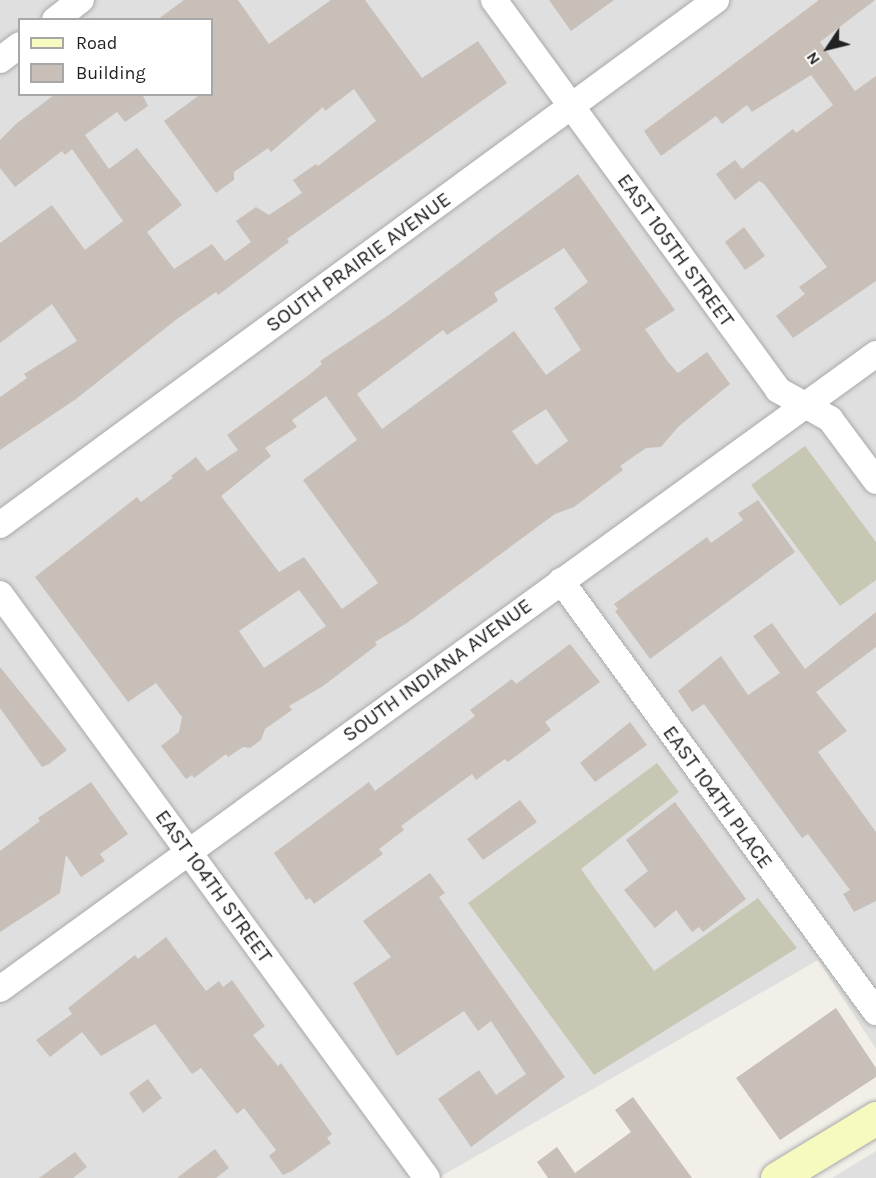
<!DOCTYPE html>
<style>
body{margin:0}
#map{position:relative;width:876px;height:1178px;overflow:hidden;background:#f2efe9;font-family:Karla,sans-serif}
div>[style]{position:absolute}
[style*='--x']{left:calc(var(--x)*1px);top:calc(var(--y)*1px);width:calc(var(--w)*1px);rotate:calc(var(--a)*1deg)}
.residential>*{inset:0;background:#e0dfdf}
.construction>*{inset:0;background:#c7c7b4}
.building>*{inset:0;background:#c7bfb8}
.roads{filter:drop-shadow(0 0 2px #a9a9a9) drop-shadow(0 0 2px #a9a9a9)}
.minor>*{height:26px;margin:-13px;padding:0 13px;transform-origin:13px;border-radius:13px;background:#fff}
.secondary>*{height:33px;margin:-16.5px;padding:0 16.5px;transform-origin:16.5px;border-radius:16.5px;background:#f7fabf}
span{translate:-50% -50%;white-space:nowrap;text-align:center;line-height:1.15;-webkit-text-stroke:4.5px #fff;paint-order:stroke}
.street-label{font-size:21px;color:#222}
.legend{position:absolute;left:18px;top:18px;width:195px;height:78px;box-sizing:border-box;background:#fff;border:2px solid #a7a7a7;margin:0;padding:8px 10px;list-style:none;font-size:18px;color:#222}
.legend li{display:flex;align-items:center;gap:12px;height:30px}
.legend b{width:30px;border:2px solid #a7a7a7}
.north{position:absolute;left:798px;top:18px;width:60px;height:60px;-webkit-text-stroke:4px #fff;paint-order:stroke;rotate:235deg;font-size:16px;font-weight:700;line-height:24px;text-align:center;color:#222}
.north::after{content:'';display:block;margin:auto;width:21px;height:27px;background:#222;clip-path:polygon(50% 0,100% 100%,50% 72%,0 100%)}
</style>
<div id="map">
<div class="residential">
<i style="clip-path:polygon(evenodd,0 0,876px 0,876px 1049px,818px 960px,438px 1178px,0 1178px,0 0,20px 20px,212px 20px,212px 94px,20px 94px,20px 20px)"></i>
<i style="clip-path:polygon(876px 1151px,876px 1178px,832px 1178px)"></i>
</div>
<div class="construction">
<i style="clip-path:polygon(805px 446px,876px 542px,876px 580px,840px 606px,751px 485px)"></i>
<i style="clip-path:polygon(657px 763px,679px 792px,581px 869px,654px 971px,758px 898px,797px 948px,594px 1075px,468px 903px)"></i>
</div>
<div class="building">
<i style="clip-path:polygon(184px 0,238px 0,269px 44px,331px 0,365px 0,422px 78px,478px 41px,507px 83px,287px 239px,289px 242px,218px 295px,216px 292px,177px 319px,76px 399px,0 450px,0 397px,27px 378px,24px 374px,77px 341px,52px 304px,0 343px,0 243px,52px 205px,85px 250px,123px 221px,72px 149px,65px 155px,62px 151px,15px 187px,0 168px,0 140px,16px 124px,55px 94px,142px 94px,148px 106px,125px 122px,117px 112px,85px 135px,109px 169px,137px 148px,182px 205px,147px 232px,174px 269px,212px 244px,225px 261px,251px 242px,236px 221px,256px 207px,269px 215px,302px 193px,293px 180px,316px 164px,318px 166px,376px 121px,354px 89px,325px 111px,323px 107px,271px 152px,268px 148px,234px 172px,234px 180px,216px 193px,164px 121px,201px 94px,212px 94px,212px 20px,157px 20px)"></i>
<i style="clip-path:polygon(549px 0,614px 0,571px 31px)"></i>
<i style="clip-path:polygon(819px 0,875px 0,820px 42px,855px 91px,876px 76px,876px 281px,793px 338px,776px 316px,805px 294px,799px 287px,827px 267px,764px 184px,759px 181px,735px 200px,716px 174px,735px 160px,742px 169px,793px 129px,796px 133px,833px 105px,811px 75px,752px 112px,747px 105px,722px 124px,716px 116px,661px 156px,644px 131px)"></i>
<i style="clip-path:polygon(evenodd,578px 174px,675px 310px,645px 329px,668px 362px,678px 373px,707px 352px,730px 384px,678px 427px,661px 447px,646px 448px,620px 466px,623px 470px,574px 507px,555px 514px,407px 623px,375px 642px,377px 645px,323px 686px,289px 706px,292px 710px,265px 729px,261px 740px,250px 748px,243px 747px,228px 757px,226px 754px,194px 778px,192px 775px,186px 779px,161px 746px,179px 732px,182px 717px,156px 683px,128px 702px,35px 577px,137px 497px,141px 502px,173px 478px,171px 476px,196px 457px,207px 471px,238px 450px,227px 435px,310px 374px,322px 364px,320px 361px,389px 315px,578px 174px,564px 248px,588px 282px,554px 308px,581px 350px,546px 375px,514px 331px,382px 429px,357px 394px,443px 330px,447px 335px,498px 301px,494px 293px,564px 248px,578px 174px,326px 396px,357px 440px,303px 480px,378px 583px,342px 609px,304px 557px,279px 572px,221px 496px,271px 456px,265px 448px,297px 427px,292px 420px,326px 396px,578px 174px,546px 409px,568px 441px,536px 465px,512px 431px,546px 409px,578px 174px,299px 590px,326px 626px,264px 668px,239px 631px,299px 590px)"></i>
<i style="clip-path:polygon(744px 227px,765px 256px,745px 270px,725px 242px)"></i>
<i style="clip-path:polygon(758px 500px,795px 552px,650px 659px,615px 611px,618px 609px,614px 604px,707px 537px,711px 543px,743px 520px,738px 513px)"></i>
<i style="clip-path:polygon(876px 612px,876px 647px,816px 692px,847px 731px,818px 752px,876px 832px,876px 901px,854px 912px,843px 894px,850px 890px,808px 834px,802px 838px,704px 704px,692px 712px,678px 691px,721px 656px,748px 695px,780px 673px,753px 636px,772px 623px,805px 669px)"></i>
<i style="clip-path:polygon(570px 644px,600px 682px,545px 722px,551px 730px,508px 762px,505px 759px,476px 780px,472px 774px,401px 826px,404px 830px,379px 849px,383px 854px,314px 904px,310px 898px,306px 900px,274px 853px,369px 782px,375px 791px,475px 716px,470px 710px,512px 679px,516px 684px)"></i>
<i style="clip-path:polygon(0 667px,67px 750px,49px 764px,42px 767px,0 708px)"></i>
<i style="clip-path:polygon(630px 722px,647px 745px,595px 782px,580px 763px)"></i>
<i style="clip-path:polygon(91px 782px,128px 834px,100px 854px,105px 861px,81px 877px,66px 855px,60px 893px,0 932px,0 851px,40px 821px,38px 818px)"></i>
<i style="clip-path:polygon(520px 800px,537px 822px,483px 860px,467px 839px)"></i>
<i style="clip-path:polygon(675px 802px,746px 899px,703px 932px,699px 927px,692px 932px,676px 910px,655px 928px,624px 890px,648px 871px,626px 840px)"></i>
<i style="clip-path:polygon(430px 873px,445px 893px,439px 897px,565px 1077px,471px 1147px,438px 1099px,479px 1070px,496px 1095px,526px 1074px,491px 1021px,478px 1031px,464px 1011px,397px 1056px,353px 983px,391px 957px,363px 921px)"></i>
<i style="clip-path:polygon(166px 937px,206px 991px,219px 981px,223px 987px,232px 980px,265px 1026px,253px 1035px,278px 1066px,281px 1063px,332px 1134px,327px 1138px,331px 1143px,292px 1171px,283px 1175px,269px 1156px,276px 1150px,244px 1108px,237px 1114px,201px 1068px,192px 1074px,155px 1024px,101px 1056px,82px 1032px,50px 1057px,36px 1040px,72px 1014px,68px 1008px,135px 955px,138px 959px)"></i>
<i style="clip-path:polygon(836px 1008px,876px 1068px,876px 1077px,780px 1140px,736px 1078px)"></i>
<i style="clip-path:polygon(148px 1079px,162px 1098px,143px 1113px,129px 1093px)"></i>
<i style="clip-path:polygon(633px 1097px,692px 1178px,548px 1178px,537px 1162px,557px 1147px,575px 1173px,631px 1132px,615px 1110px)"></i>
<i style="clip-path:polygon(215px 1149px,229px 1168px,216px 1178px,177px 1178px)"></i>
<i style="clip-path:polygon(75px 1152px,87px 1167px,73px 1178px,39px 1178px)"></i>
</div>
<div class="roads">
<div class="minor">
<i style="--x:494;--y:0;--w:482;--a:53.9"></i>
<i style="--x:778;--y:390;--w:60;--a:29.1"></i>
<i style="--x:830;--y:419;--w:77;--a:53.4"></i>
<i style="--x:55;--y:20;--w:33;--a:-38"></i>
<i style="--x:0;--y:60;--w:25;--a:-37"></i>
<i style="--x:0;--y:525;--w:888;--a:-36.25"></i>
<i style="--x:561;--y:581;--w:534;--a:53.84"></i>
<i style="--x:0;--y:594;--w:723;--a:53.83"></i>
<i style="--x:0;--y:989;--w:1082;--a:-35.94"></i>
</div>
<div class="secondary">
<i style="--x:777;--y:1178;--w:116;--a:-31.2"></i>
</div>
</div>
<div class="street-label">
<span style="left:676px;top:250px;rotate:54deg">EAST 105TH STREET</span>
<span style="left:358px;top:262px;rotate:-36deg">SOUTH PRAIRIE AVENUE</span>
<span style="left:437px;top:670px;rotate:-36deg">SOUTH INDIANA AVENUE</span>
<span style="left:718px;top:797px;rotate:54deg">EAST 104TH PLACE</span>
<span style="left:214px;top:886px;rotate:54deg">EAST 104TH STREET</span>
</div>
<ul class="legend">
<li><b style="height:8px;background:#f7fabf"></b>Road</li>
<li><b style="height:16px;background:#c7bfb8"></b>Building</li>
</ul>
<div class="north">N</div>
</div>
